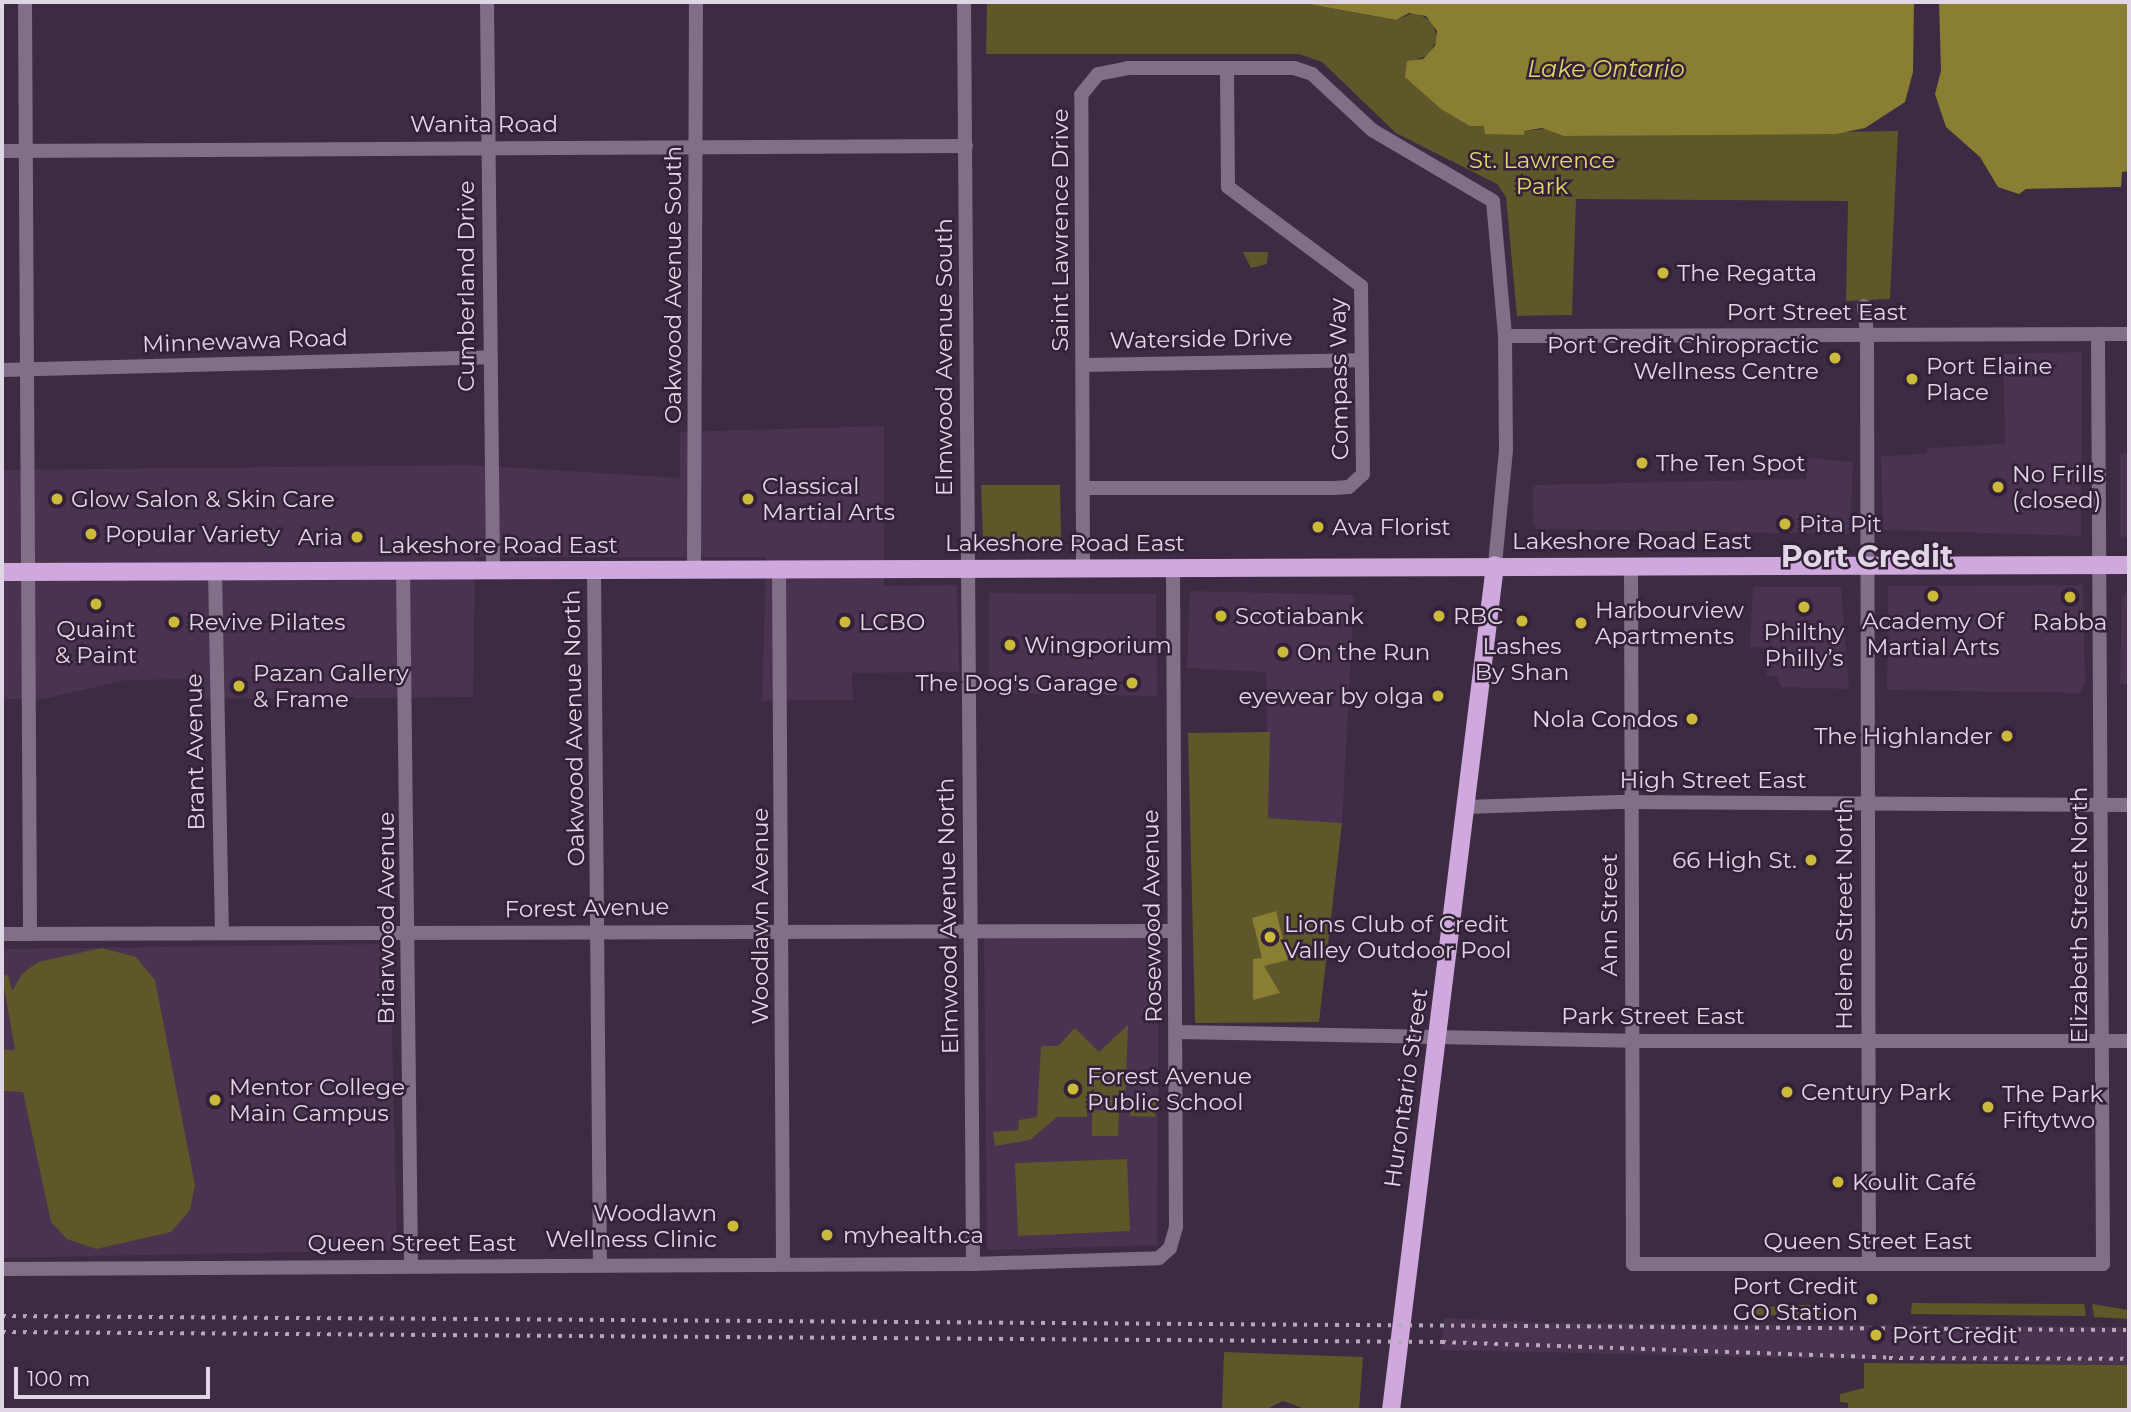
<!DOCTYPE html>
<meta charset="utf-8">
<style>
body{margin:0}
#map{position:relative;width:2131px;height:1412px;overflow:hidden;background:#3c2b42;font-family:Montserrat,sans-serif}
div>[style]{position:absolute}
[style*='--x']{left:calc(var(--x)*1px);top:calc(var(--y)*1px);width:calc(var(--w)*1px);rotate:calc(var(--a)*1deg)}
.built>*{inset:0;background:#493350}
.green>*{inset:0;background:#5d5729}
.water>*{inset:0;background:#897e31}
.minor>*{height:14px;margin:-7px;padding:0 7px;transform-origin:7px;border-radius:7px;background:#816e88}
.primary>*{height:18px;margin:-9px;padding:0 9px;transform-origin:9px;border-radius:9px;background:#cfa9dd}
.rail>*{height:3.5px;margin-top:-1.75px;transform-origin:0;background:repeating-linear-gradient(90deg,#b4a8b9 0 3.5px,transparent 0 10.5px)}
.dots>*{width:19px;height:19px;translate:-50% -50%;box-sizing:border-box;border:4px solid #322138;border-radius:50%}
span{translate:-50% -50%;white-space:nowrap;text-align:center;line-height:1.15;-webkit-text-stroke:5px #322138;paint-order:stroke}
.street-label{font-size:23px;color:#e1d6e5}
.park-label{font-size:23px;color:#e6d66c}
.poi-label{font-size:23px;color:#e1d6e5}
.left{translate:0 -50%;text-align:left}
.right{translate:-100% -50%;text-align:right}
.water-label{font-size:24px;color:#e2d369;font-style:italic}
.district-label{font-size:30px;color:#e1d6e5;font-weight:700}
.frame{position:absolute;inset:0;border:4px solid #e1d6e5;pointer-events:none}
.scale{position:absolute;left:14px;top:1367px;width:196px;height:32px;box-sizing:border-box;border:4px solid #e1d6e5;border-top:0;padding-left:9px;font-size:21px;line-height:24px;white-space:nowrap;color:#e1d6e5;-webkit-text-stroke:5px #322138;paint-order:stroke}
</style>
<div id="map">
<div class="built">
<i style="clip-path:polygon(2082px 352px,2081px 536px,1883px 530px,1881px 456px,1926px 454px,1928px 448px,2005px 444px,2003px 354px)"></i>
<i style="clip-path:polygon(884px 426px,884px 586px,957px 585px,959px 672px,852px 673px,853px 700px,762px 701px,766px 557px,475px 557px,473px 697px,204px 699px,203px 679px,126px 680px,43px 699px,2px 699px,2px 470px,472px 465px,680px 478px,680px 432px)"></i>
<i style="clip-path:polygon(2120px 453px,2129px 453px,2129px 538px,2120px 536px)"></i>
<i style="clip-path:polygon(1808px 458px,1853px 462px,1850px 534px,1536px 529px,1533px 518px,1533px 485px,1806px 479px)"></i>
<i style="clip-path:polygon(2083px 585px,2085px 684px,2080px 693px,1887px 690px,1888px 586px)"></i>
<i style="clip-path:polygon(1753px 587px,1841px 587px,1849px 689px,1781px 687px,1777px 677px,1767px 676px,1767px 648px,1750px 647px)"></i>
<i style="clip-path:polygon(2129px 590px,2129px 684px,2120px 684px,2122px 596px)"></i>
<i style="clip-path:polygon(1190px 591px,1354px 595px,1342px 823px,1268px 818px,1266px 672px,1187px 668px)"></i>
<i style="clip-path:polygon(989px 593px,1156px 594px,1157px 696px,989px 693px)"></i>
<i style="clip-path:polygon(1151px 936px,1159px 940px,1157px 1245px,987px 1250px,984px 938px)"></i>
<i style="clip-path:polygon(390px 944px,397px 1250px,2px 1258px,2px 949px)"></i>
<i style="clip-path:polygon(1444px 1318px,1551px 1323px,2129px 1327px,2129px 1365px,1441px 1350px)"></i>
</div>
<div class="green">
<i style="clip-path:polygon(987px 2px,1298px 2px,1395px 20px,1416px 12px,1432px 22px,1437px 38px,1430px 54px,1414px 61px,1485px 126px,1523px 131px,1553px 128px,1564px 136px,1898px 131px,1890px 299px,1846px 301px,1848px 201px,1576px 199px,1572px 315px,1517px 316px,1506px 197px,1497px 184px,1396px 133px,1322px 62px,1299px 54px,986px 54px)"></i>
<i style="clip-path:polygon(1243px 252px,1268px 252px,1267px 264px,1251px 268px)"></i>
<i style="clip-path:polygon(981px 485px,1060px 485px,1061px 538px,1049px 542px,983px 539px)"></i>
<i style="clip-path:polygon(1270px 732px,1268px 818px,1342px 823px,1319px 1022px,1195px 1023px,1188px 733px)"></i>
<i style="clip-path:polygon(102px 948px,136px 957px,155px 980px,195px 1185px,190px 1210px,171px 1232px,96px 1249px,67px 1239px,51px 1222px,23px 1092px,2px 1091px,2px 1050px,15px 1050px,2px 976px,8px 975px,12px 991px,23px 973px,38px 962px)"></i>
<i style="clip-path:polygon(1128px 1025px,1125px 1106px,1088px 1107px,1087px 1117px,1057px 1117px,1030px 1140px,995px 1146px,993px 1132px,1018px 1130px,1019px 1120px,1037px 1117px,1041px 1046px,1058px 1046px,1075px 1028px,1099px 1052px)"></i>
<i style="clip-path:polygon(1130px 1101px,1156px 1102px,1155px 1117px,1130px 1116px)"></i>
<i style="clip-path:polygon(1092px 1110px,1119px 1111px,1118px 1136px,1092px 1136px)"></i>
<i style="clip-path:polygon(1127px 1159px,1130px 1231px,1018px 1236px,1015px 1163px)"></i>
<i style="clip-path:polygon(1912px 1303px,2084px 1304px,2086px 1316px,1911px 1314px)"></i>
<i style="clip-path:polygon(2092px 1304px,2129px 1310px,2129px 1319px,2094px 1317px)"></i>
<i style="clip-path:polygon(1791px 1305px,1820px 1305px,1824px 1311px,1819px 1316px,1754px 1315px,1754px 1308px)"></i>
<i style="clip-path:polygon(1224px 1352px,1363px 1357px,1359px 1410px,1308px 1410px,1283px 1401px,1265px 1410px,1222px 1410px)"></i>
<i style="clip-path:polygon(1864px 1363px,2129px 1365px,2129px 1410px,1848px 1410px,1848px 1403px,1840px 1402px,1840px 1394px,1864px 1388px)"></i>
</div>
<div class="water">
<i style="clip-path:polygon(1298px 2px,1914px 2px,1913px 72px,1905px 102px,1865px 128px,1836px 134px,1564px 136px,1542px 128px,1524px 131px,1524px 135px,1485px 134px,1484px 126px,1470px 126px,1441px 109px,1405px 77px,1407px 61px,1423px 59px,1435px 46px,1437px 31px,1426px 16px,1409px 13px,1396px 20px)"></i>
<i style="clip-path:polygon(1939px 2px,2129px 2px,2129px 171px,2122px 172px,2121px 187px,2026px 189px,2019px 194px,1998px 187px,1980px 157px,1946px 127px,1935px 94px,1941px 71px)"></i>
<i style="clip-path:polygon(1276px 911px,1288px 960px,1264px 966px,1280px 993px,1253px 1000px,1253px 959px,1262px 958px,1252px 918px)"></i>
</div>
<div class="minor">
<i style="--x:25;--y:2;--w:932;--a:89.69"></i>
<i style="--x:487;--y:2;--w:568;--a:89.39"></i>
<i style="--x:964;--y:2;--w:1262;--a:89.59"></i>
<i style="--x:2;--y:151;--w:964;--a:-0.3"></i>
<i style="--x:1864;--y:306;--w:29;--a:84"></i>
<i style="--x:1867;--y:335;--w:928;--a:89.88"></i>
<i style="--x:1505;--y:336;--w:624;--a:-0.18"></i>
<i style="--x:1083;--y:365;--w:278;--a:-1"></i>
<i style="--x:2;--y:370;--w:487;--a:-1.5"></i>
<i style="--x:1086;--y:488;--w:248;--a:0"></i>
<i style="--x:1334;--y:488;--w:15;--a:-4"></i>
<i style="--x:1349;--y:487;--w:19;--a:-43"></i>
<i style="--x:1363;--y:474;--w:188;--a:-90.6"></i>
<i style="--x:1361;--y:286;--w:166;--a:-143.3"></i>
<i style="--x:1228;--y:187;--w:118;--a:-90.5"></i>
<i style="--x:1631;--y:565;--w:699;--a:89.84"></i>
<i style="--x:1633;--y:1264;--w:470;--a:0"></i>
<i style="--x:2103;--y:1264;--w:930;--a:-90.31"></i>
<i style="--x:1083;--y:567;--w:472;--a:-90.2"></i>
<i style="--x:1081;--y:95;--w:27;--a:-51"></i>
<i style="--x:1098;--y:74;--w:31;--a:-11"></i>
<i style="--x:1128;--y:68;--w:166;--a:0"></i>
<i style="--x:1294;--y:68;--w:19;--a:18"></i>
<i style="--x:1312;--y:74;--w:82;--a:43"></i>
<i style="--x:1372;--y:130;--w:140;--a:30.4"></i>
<i style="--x:1493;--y:201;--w:136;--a:84.9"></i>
<i style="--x:1505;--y:336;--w:114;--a:89.5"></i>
<i style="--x:1506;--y:450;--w:116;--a:95.5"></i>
<i style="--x:779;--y:568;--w:696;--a:89.67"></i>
<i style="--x:594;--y:569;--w:695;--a:89.51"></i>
<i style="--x:694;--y:569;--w:567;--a:-89.8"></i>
<i style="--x:403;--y:570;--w:696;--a:89.34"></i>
<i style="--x:215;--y:571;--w:362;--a:88.9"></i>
<i style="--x:1465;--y:807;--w:153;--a:-1.9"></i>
<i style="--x:1618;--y:802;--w:511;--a:0.34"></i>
<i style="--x:2;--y:934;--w:1171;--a:-0.15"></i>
<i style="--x:1177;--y:1032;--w:467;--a:1.1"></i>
<i style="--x:1644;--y:1041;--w:485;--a:0"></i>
<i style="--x:2;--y:1269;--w:971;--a:-0.3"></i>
<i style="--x:973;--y:1264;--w:186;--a:-1.8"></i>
<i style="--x:1159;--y:1258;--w:15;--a:-42"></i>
<i style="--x:1170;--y:1248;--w:22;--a:-74"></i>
<i style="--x:1176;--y:1227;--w:660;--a:-90.26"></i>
</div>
<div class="primary">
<i style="--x:2;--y:572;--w:2127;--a:-0.19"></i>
<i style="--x:1391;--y:1410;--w:851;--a:-82.98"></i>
</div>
<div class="rail">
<i style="--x:2;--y:1316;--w:2127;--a:0.38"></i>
<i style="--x:2;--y:1332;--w:1440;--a:0.4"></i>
<i style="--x:1442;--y:1342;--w:447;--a:2"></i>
<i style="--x:1889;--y:1358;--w:240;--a:0.2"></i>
</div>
<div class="dots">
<i style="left:1663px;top:273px;background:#cbba39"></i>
<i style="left:1835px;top:358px;background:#cbba39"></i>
<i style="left:1912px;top:379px;background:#cbba39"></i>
<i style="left:1642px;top:463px;background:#cbba39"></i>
<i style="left:1998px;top:487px;background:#cbba39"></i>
<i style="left:57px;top:499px;background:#cbba39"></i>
<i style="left:748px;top:499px;background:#cbba39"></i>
<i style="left:1785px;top:524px;background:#cbba39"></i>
<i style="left:1318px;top:527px;background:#cbba39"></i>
<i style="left:91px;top:534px;background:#cbba39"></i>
<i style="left:357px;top:537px;background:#cbba39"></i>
<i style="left:1933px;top:596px;background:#cbba39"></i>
<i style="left:2070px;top:597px;background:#cbba39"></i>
<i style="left:96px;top:604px;background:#cbba39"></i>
<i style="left:1804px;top:607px;background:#cbba39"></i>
<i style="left:1221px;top:616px;background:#cbba39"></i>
<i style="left:1439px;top:616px;background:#cbba39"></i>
<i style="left:1522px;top:621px;background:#cbba39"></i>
<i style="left:174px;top:622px;background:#cbba39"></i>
<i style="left:845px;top:622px;background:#cbba39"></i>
<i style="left:1581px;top:623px;background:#cbba39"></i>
<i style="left:1010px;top:645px;background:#cbba39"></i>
<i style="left:1283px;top:652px;background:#cbba39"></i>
<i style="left:1132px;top:683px;background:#cbba39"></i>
<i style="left:239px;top:686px;background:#cbba39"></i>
<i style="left:1438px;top:696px;background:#cbba39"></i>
<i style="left:1692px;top:719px;background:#cbba39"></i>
<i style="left:2007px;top:736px;background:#cbba39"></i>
<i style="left:1811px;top:860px;background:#cbba39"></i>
<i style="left:1270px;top:937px;background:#cbba39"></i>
<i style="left:1073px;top:1089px;background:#cbba39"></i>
<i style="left:1787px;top:1092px;background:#cbba39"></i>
<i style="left:215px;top:1100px;background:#cbba39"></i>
<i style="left:1988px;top:1107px;background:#cbba39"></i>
<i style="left:1838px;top:1182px;background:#cbba39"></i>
<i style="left:733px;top:1226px;background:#cbba39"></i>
<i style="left:827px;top:1235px;background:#cbba39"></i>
<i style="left:1872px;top:1299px;background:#cbba39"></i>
<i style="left:1876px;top:1335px;background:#cbba39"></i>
</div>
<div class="street-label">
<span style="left:484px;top:124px">Wanita Road</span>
<span style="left:1060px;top:230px;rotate:-90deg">Saint Lawrence Drive</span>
<span style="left:673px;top:285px;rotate:-90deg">Oakwood Avenue South</span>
<span style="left:466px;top:286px;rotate:-90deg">Cumberland Drive</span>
<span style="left:1817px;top:312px">Port Street East</span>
<span style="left:1201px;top:339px;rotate:-1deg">Waterside Drive</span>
<span style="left:245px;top:341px;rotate:-2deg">Minnewawa Road</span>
<span style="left:944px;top:357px;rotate:-90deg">Elmwood Avenue South</span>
<span style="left:1339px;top:379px;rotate:-91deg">Compass Way</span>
<span style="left:1632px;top:541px">Lakeshore Road East</span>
<span style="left:1065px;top:543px">Lakeshore Road East</span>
<span style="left:498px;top:545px">Lakeshore Road East</span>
<span style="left:574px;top:728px;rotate:-91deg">Oakwood Avenue North</span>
<span style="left:195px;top:752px;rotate:-91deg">Brant Avenue</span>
<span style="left:1713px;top:780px">High Street East</span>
<span style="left:587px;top:908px;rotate:-1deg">Forest Avenue</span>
<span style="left:1844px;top:914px;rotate:-90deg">Helene Street North</span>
<span style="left:1609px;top:915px;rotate:-90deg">Ann Street</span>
<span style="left:2079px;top:915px;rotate:-90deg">Elizabeth Street North</span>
<span style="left:760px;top:916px;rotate:-90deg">Woodlawn Avenue</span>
<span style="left:948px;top:916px;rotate:-91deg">Elmwood Avenue North</span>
<span style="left:1152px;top:916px;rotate:-91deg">Rosewood Avenue</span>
<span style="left:386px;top:918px;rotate:-90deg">Briarwood Avenue</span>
<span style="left:1653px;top:1016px">Park Street East</span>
<span style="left:1406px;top:1088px;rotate:-82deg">Hurontario Street</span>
<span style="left:1868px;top:1241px">Queen Street East</span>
<span style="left:412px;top:1243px">Queen Street East</span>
</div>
<div class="park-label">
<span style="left:1542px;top:173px">St. Lawrence<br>Park</span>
</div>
<div class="poi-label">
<span class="left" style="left:1677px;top:273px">The Regatta</span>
<span class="right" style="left:1819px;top:358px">Port Credit Chiropractic<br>Wellness Centre</span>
<span class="left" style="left:1926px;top:379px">Port Elaine<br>Place</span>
<span class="left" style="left:1656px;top:463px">The Ten Spot</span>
<span class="left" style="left:2012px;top:487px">No Frills<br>(closed)</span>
<span class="left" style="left:762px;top:499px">Classical<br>Martial Arts</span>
<span class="left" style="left:71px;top:499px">Glow Salon &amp; Skin Care</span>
<span class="left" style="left:1799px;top:524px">Pita Pit</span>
<span class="left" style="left:1332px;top:527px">Ava Florist</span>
<span class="left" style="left:105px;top:534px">Popular Variety</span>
<span class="right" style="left:343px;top:537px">Aria</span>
<span class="left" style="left:1595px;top:623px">Harbourview<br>Apartments</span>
<span class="left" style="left:1235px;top:616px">Scotiabank</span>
<span class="left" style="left:1453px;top:616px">RBC</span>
<span style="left:1933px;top:634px">Academy Of<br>Martial Arts</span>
<span class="left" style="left:188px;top:622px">Revive Pilates</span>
<span class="left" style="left:859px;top:622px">LCBO</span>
<span style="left:2070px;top:622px">Rabba</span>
<span style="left:96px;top:642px">Quaint<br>&amp; Paint</span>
<span style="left:1804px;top:645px">Philthy<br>Philly’s</span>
<span class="left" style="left:1024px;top:645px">Wingporium</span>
<span style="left:1522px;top:659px">Lashes<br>By Shan</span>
<span class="left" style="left:1297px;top:652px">On the Run</span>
<span class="left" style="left:253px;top:686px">Pazan Gallery<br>&amp; Frame</span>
<span class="right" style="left:1118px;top:683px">The Dog's Garage</span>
<span class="right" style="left:1424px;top:696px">eyewear by olga</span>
<span class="right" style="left:1678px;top:719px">Nola Condos</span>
<span class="right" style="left:1993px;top:736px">The Highlander</span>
<span class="right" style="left:1797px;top:860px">66 High St.</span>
<span class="left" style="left:1284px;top:937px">Lions Club of Credit<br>Valley Outdoor Pool</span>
<span class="left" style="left:1087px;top:1089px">Forest Avenue<br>Public School</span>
<span class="left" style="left:229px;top:1100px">Mentor College<br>Main Campus</span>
<span class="left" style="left:1801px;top:1092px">Century Park</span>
<span class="left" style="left:2002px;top:1107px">The Park<br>Fiftytwo</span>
<span class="left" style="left:1852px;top:1182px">Koulit Café</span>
<span class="right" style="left:717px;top:1226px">Woodlawn<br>Wellness Clinic</span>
<span class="left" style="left:843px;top:1235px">myhealth.ca</span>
<span class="right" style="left:1858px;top:1299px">Port Credit<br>GO Station</span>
<span class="left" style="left:1892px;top:1335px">Port Credit</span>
</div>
<div class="water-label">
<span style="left:1606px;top:69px">Lake Ontario</span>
</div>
<div class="district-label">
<span style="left:1867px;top:557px">Port Credit</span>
</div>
<div class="frame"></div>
<div class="scale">100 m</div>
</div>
